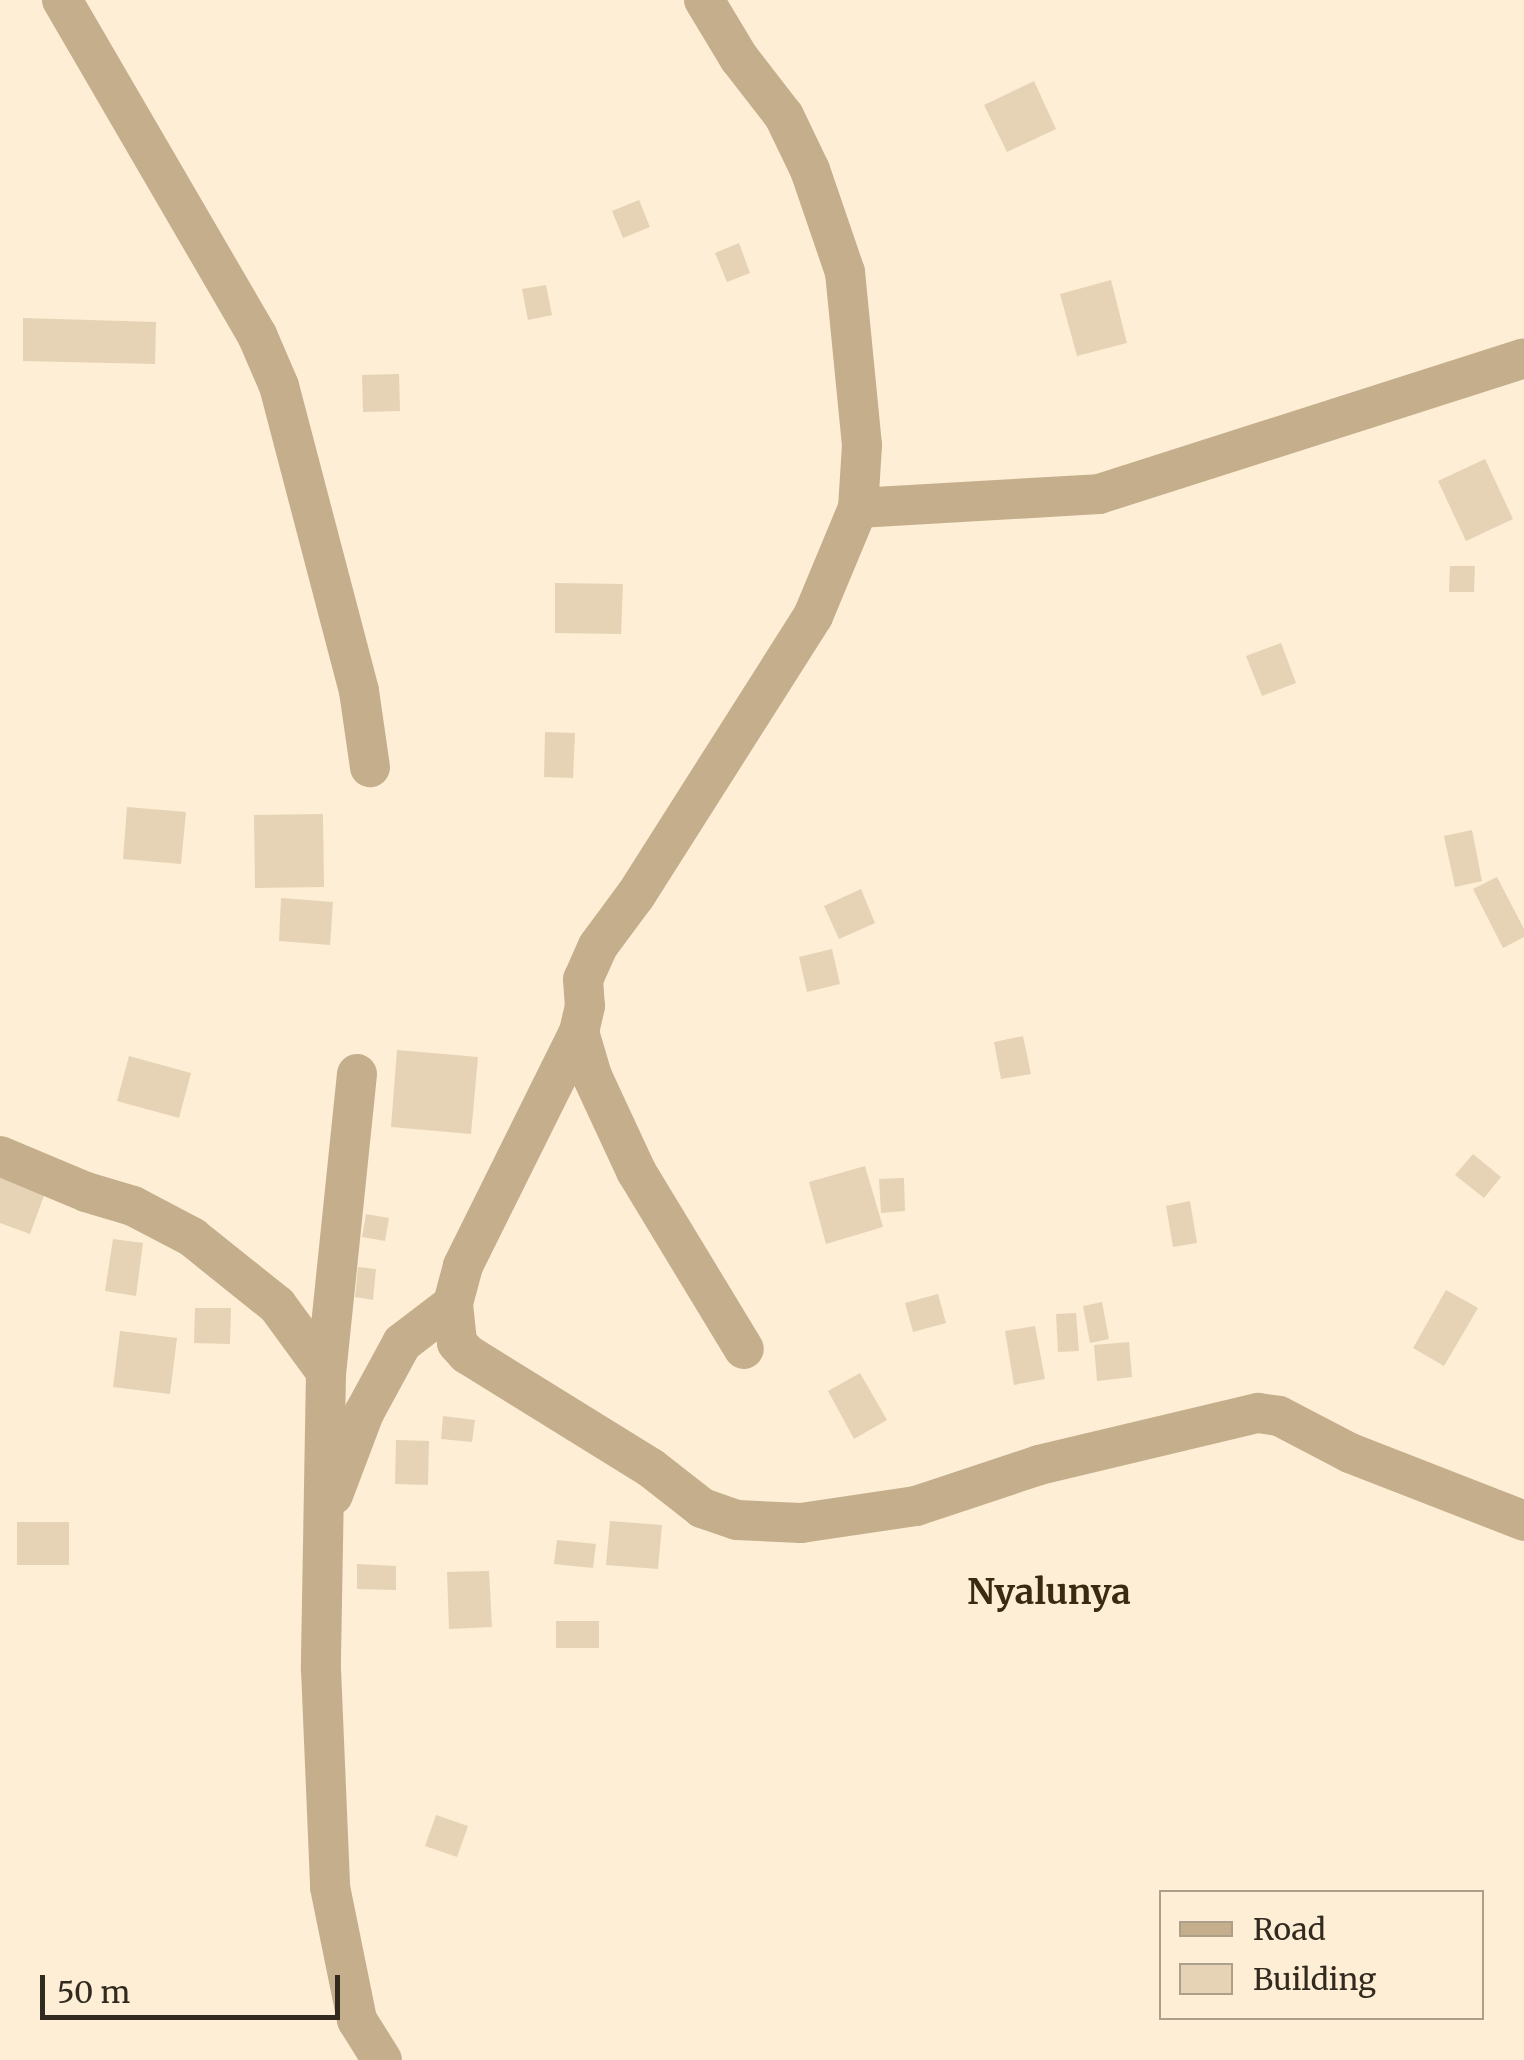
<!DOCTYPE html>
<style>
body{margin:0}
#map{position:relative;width:1524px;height:2060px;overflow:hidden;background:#fdeed5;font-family:Merriweather,serif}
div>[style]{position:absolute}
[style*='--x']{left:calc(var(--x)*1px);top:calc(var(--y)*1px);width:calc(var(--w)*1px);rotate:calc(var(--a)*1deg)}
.building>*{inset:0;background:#e6d3b5}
.minor>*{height:40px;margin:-20px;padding:0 20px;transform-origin:20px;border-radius:20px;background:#c5ae8b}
span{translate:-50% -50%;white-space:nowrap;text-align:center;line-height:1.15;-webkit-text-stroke:10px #fdeed5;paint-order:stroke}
.quarter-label{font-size:35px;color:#392a10;font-weight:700}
.legend{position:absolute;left:1159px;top:1890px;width:325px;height:130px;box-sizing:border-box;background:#fdeed5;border:2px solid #aca08c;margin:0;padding:12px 18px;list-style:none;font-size:30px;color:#322a1f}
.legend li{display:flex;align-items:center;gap:20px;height:50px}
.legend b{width:50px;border:2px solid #aca08c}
.scale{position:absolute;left:40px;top:1975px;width:300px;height:45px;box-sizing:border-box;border:5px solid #322a1f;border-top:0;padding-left:12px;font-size:30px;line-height:35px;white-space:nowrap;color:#322a1f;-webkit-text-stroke:8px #fdeed5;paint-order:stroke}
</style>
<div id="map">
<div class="building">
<i style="clip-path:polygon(1034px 81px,1056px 129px,1007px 152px,984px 105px)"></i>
<i style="clip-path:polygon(639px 200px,650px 227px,623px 238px,612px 211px)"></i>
<i style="clip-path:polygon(739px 243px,750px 273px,727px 282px,715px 253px)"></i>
<i style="clip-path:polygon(1111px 280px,1127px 343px,1077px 356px,1060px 294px)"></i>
<i style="clip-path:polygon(546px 285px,552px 315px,528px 320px,522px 289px)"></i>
<i style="clip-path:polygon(23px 318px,156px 322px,155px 364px,23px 361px)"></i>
<i style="clip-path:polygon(399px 374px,400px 411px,363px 412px,362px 375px)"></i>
<i style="clip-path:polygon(1485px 459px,1513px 519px,1466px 541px,1438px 481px)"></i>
<i style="clip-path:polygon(1450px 566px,1475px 566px,1474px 592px,1449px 592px)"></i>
<i style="clip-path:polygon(555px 583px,623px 584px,621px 634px,555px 633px)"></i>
<i style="clip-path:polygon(1281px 643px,1296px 683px,1262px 696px,1246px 656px)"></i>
<i style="clip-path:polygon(545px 732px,575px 733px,573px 778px,544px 777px)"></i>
<i style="clip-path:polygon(127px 807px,186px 812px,181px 864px,123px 859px)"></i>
<i style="clip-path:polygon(323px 814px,324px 887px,255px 888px,254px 815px)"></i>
<i style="clip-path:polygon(1472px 830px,1482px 881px,1455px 887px,1444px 836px)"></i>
<i style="clip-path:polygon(1497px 877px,1524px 929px,1524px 937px,1503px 948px,1473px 889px)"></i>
<i style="clip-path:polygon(861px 889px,875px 923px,839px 939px,824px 906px)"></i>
<i style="clip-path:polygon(281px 898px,333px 902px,330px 945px,279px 941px)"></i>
<i style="clip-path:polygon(832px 949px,840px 984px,807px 992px,799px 957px)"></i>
<i style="clip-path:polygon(1023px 1036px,1031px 1074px,1001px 1079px,994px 1042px)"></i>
<i style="clip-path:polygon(397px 1050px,478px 1057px,471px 1134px,391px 1127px)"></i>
<i style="clip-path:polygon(129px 1056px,191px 1073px,179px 1118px,117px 1101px)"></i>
<i style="clip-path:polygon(1473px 1154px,1501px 1177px,1484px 1198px,1455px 1175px)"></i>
<i style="clip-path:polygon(865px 1166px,883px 1227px,826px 1244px,809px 1182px)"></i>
<i style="clip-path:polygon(0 1177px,45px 1193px,30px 1234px,0 1223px)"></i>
<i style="clip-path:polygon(904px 1178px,905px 1211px,881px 1213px,879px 1179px)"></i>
<i style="clip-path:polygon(1190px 1201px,1197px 1243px,1173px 1247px,1166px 1206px)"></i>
<i style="clip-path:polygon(366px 1214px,389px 1218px,385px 1241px,362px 1237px)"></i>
<i style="clip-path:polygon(113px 1239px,143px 1243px,136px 1296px,105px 1291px)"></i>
<i style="clip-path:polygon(358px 1267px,376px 1269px,373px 1300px,355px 1297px)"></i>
<i style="clip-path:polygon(1446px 1290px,1478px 1308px,1444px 1366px,1413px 1348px)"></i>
<i style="clip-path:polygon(938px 1294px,946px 1323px,913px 1332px,905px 1303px)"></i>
<i style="clip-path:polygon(1102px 1302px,1109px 1339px,1090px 1343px,1083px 1306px)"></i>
<i style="clip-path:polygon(195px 1308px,231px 1308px,230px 1344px,194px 1343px)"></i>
<i style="clip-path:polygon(1076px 1313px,1079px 1351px,1058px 1352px,1056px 1314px)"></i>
<i style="clip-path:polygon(1035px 1326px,1045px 1379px,1014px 1385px,1005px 1331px)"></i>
<i style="clip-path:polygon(120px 1331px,177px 1338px,170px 1394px,113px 1387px)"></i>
<i style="clip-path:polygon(1129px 1342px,1132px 1377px,1097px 1381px,1094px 1345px)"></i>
<i style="clip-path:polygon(860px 1373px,887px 1420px,854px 1439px,828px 1391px)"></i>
<i style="clip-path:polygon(443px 1416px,475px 1420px,472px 1442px,441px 1439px)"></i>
<i style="clip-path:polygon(396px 1440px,429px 1441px,428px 1485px,395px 1484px)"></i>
<i style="clip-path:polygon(610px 1521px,662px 1525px,658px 1569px,606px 1565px)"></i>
<i style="clip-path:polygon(17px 1522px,69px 1522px,69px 1565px,17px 1565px)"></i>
<i style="clip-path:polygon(557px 1540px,596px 1544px,593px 1568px,554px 1564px)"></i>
<i style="clip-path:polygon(357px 1564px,396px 1566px,396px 1590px,357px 1589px)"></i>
<i style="clip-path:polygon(489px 1571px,492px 1627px,449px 1629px,447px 1572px)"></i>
<i style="clip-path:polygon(556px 1621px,599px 1621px,599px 1648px,556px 1648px)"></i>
<i style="clip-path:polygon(436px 1815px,468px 1826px,457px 1857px,425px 1846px)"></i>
</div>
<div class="minor">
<i style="--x:62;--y:0;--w:388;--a:59.8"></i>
<i style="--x:257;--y:335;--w:56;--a:66.7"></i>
<i style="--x:279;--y:386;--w:315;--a:75.3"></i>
<i style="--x:359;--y:691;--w:77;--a:81.8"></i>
<i style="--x:704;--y:0;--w:68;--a:58.9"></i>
<i style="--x:739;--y:58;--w:73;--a:52.2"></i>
<i style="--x:784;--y:116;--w:60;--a:64.3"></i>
<i style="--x:810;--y:170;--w:108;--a:71.1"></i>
<i style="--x:845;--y:272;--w:174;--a:84.4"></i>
<i style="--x:862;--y:445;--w:63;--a:93.6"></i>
<i style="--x:858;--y:508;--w:117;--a:112.6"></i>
<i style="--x:813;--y:616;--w:332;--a:122.4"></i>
<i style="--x:635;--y:896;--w:62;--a:126.5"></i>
<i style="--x:598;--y:946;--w:36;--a:114"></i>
<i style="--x:583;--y:979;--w:27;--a:86"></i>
<i style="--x:585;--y:1006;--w:27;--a:103"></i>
<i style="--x:579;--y:1032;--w:261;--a:116.4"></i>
<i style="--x:463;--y:1266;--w:39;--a:105"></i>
<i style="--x:453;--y:1304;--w:39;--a:84"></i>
<i style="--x:457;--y:1343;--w:15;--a:48"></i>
<i style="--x:467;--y:1354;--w:216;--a:31.8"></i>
<i style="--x:651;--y:1468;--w:65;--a:38.1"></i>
<i style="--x:702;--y:1508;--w:37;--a:19"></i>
<i style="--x:737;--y:1520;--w:64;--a:2.7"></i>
<i style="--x:801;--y:1523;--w:116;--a:-8.4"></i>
<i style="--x:916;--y:1506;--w:130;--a:-18.4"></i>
<i style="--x:1039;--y:1465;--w:225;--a:-13.4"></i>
<i style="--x:1258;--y:1413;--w:21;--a:8"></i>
<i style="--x:1279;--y:1416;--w:80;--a:27.5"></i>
<i style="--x:1350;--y:1453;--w:187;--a:21.3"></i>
<i style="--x:858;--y:508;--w:241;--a:-3.3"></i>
<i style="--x:1099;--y:494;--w:446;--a:-17.7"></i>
<i style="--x:579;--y:1032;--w:46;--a:73.5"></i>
<i style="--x:592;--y:1076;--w:105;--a:65.1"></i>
<i style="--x:636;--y:1171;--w:208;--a:58.8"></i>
<i style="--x:357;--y:1074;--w:300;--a:95.9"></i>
<i style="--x:326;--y:1372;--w:297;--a:91"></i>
<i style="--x:321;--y:1669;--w:218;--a:87.6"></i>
<i style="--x:330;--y:1887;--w:136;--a:78.5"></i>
<i style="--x:357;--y:2020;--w:47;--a:58"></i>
<i style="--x:0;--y:1156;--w:93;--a:22.7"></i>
<i style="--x:86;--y:1192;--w:49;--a:16.6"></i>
<i style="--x:133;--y:1206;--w:67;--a:27.7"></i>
<i style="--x:192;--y:1237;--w:109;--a:38.7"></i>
<i style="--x:277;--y:1305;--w:83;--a:53.8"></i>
<i style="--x:333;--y:1495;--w:88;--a:-69.3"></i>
<i style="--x:364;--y:1413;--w:80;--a:-61.5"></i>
<i style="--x:402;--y:1343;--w:64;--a:-37.4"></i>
</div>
<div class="quarter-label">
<span style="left:1049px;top:1592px">Nyalunya</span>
</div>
<ul class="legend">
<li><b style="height:12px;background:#c5ae8b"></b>Road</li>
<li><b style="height:28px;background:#e6d3b5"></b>Building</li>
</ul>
<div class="scale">50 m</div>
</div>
